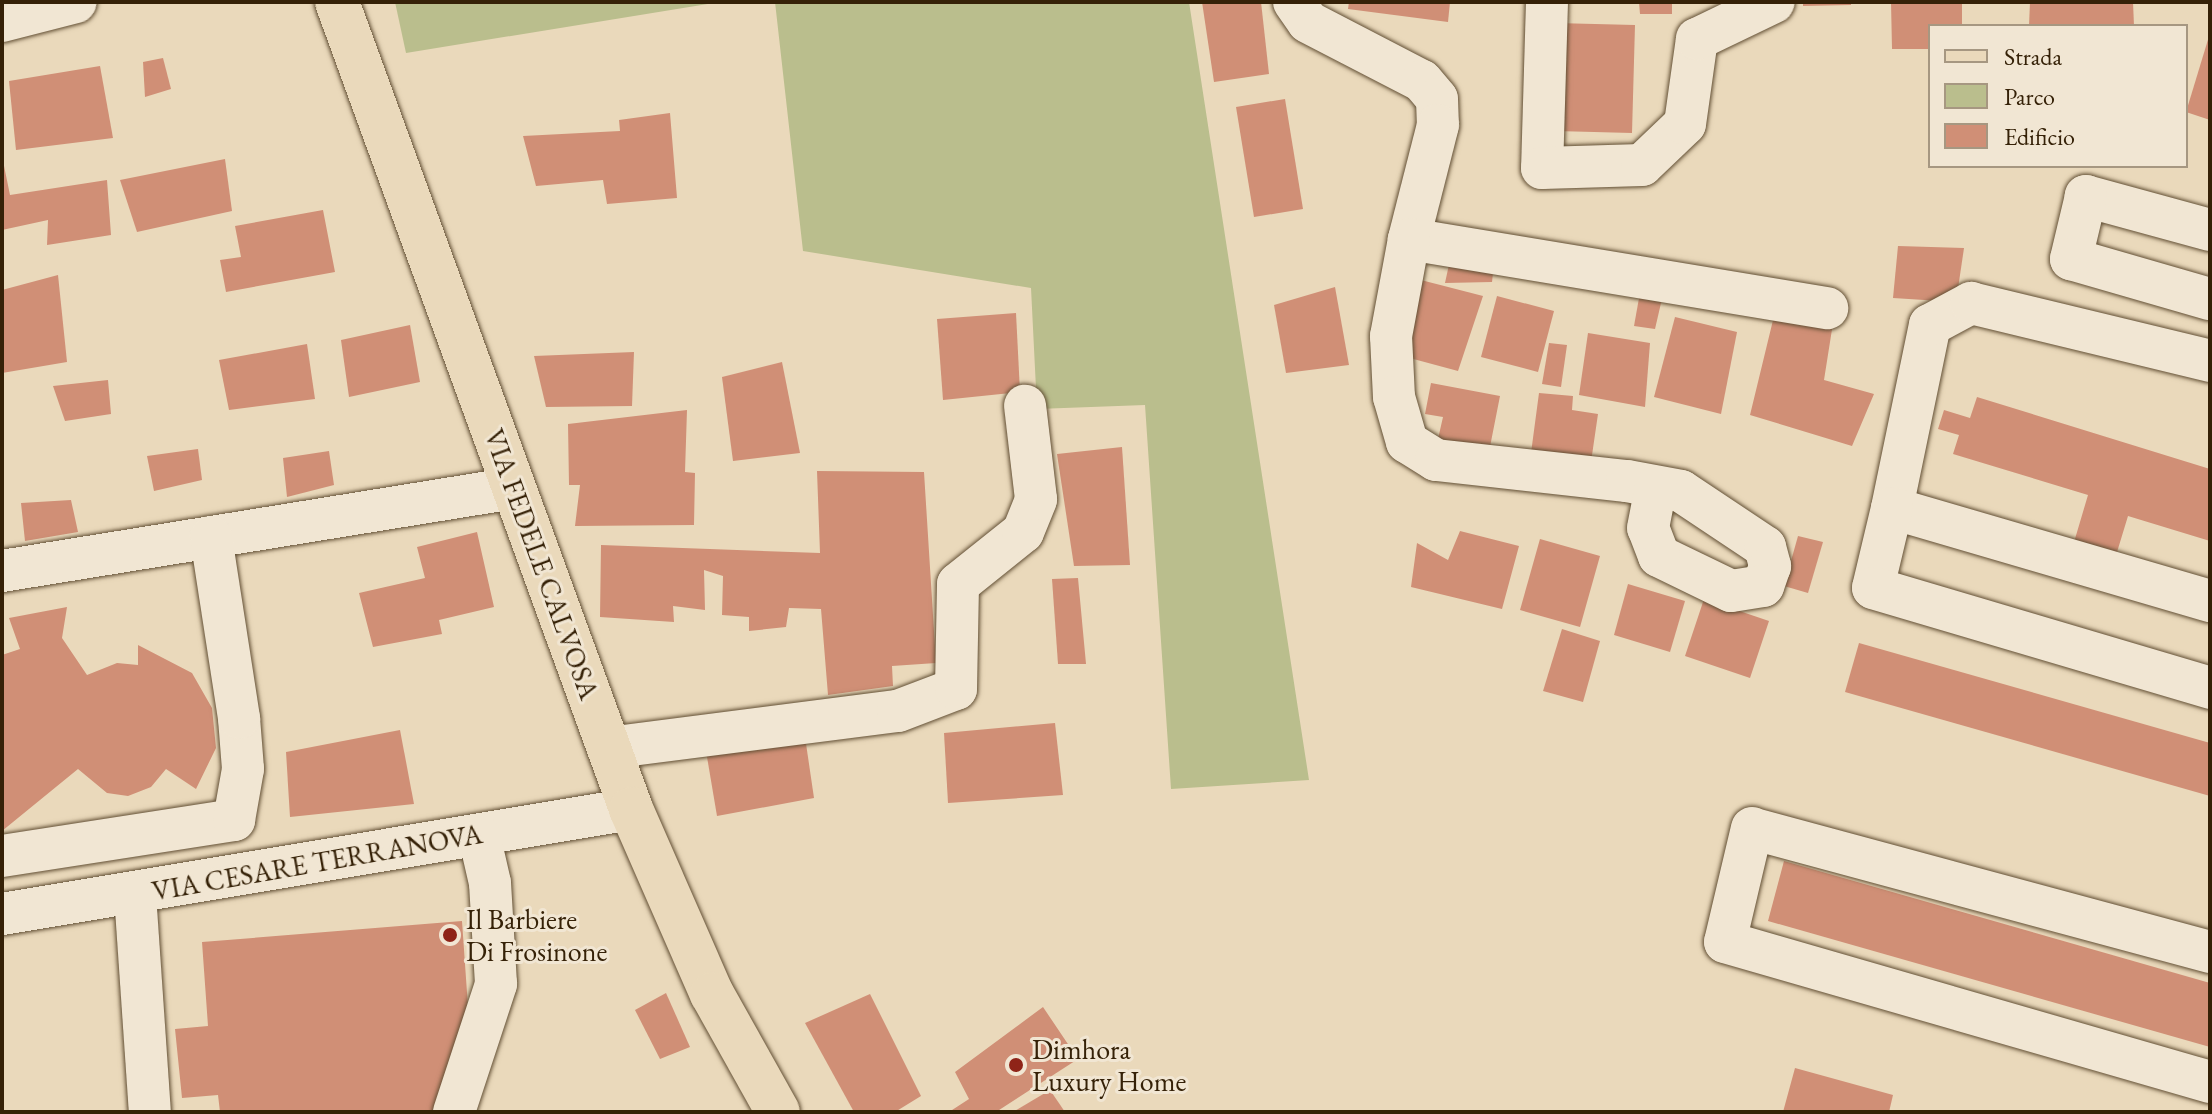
<!DOCTYPE html>
<style>
body{margin:0}
#map{position:relative;width:2212px;height:1114px;overflow:hidden;background:#ead9bb;font-family:"EB Garamond",serif}
div>[style]{position:absolute}
[style*='--x']{left:calc(var(--x)*1px);top:calc(var(--y)*1px);width:calc(var(--w)*1px);rotate:calc(var(--a)*1deg)}
.green>*{inset:0;background:#babe8d}
.building>*{inset:0;background:#d08f76}
.roads{filter:drop-shadow(0 0 2px #624f34) drop-shadow(0 0 2px #624f34)}
.minor>*{height:42px;margin:-21px;padding:0 21px;transform-origin:21px;border-radius:21px;background:#f1e6d3}
.major>*{height:44px;margin:-22px;padding:0 22px;transform-origin:22px;border-radius:22px;background:#ead9bb}
.dots>*{width:22px;height:22px;translate:-50% -50%;box-sizing:border-box;border:4px solid #f1e6d3;border-radius:50%}
span{translate:-50% -50%;white-space:nowrap;text-align:center;line-height:1.15;-webkit-text-stroke:6px #f1e6d3;paint-order:stroke}
.street-label{font-size:28px;color:#352107}
.poi-label{font-size:28px;color:#352107}
.left{translate:0 -50%;text-align:left}
.frame{position:absolute;inset:0;border:4px solid #352107;pointer-events:none}
.legend{position:absolute;left:1928px;top:24px;width:260px;height:144px;box-sizing:border-box;background:#f1e6d3;border:2px solid #a69781;margin:0;padding:10px 14px;list-style:none;font-size:24px;color:#352107}
.legend li{display:flex;align-items:center;gap:16px;height:40px}
.legend b{width:40px;border:2px solid #a69781}
</style>
<div id="map">
<div class="green">
<i style="clip-path:polygon(395px 2px,720px 2px,406px 53px)"></i>
<i style="clip-path:polygon(775px 2px,1189px 2px,1309px 780px,1171px 789px,1145px 405px,1037px 409px,1031px 288px,803px 251px)"></i>
</div>
<div class="building">
<i style="clip-path:polygon(1202px 2px,1261px 2px,1269px 74px,1214px 82px)"></i>
<i style="clip-path:polygon(1349px 2px,1450px 2px,1448px 22px,1348px 9px)"></i>
<i style="clip-path:polygon(1639px 2px,1672px 2px,1672px 14px,1640px 14px)"></i>
<i style="clip-path:polygon(1803px 2px,1851px 2px,1851px 5px,1803px 6px)"></i>
<i style="clip-path:polygon(1891px 2px,1962px 2px,1962px 26px,1930px 26px,1930px 49px,1892px 49px)"></i>
<i style="clip-path:polygon(2030px 2px,2133px 2px,2134px 26px,2029px 26px)"></i>
<i style="clip-path:polygon(1555px 23px,1635px 25px,1632px 133px,1556px 131px)"></i>
<i style="clip-path:polygon(2210px 33px,2210px 120px,2186px 112px)"></i>
<i style="clip-path:polygon(163px 58px,171px 89px,145px 97px,143px 62px)"></i>
<i style="clip-path:polygon(100px 66px,113px 138px,16px 150px,9px 81px)"></i>
<i style="clip-path:polygon(1285px 99px,1303px 209px,1254px 217px,1236px 107px)"></i>
<i style="clip-path:polygon(670px 113px,677px 198px,607px 204px,603px 180px,536px 186px,523px 136px,620px 131px,619px 120px)"></i>
<i style="clip-path:polygon(2px 156px,10px 195px,107px 180px,111px 235px,47px 245px,48px 220px,2px 230px)"></i>
<i style="clip-path:polygon(225px 159px,232px 211px,137px 232px,120px 180px)"></i>
<i style="clip-path:polygon(323px 210px,335px 272px,226px 292px,220px 260px,241px 257px,235px 226px)"></i>
<i style="clip-path:polygon(1898px 246px,1964px 248px,1956px 302px,1893px 298px)"></i>
<i style="clip-path:polygon(1450px 260px,1494px 264px,1492px 282px,1445px 283px)"></i>
<i style="clip-path:polygon(58px 275px,67px 362px,2px 373px,2px 290px)"></i>
<i style="clip-path:polygon(1417px 279px,1483px 296px,1458px 371px,1406px 357px)"></i>
<i style="clip-path:polygon(1335px 287px,1349px 365px,1286px 373px,1274px 305px)"></i>
<i style="clip-path:polygon(1641px 287px,1664px 290px,1655px 329px,1634px 326px)"></i>
<i style="clip-path:polygon(1497px 296px,1554px 311px,1538px 372px,1481px 357px)"></i>
<i style="clip-path:polygon(1016px 313px,1020px 392px,943px 400px,937px 319px)"></i>
<i style="clip-path:polygon(1774px 316px,1833px 323px,1824px 380px,1874px 394px,1852px 446px,1750px 415px)"></i>
<i style="clip-path:polygon(1675px 317px,1737px 332px,1721px 414px,1654px 397px)"></i>
<i style="clip-path:polygon(410px 325px,420px 382px,349px 397px,341px 340px)"></i>
<i style="clip-path:polygon(1588px 333px,1650px 343px,1645px 407px,1579px 395px)"></i>
<i style="clip-path:polygon(1549px 343px,1567px 345px,1561px 387px,1542px 384px)"></i>
<i style="clip-path:polygon(307px 344px,315px 399px,229px 410px,219px 360px)"></i>
<i style="clip-path:polygon(634px 352px,632px 406px,546px 407px,534px 356px)"></i>
<i style="clip-path:polygon(782px 362px,800px 453px,733px 461px,722px 377px)"></i>
<i style="clip-path:polygon(108px 380px,111px 414px,65px 421px,53px 386px)"></i>
<i style="clip-path:polygon(1431px 383px,1500px 396px,1487px 462px,1435px 452px,1443px 417px,1425px 414px)"></i>
<i style="clip-path:polygon(1539px 393px,1573px 396px,1572px 410px,1598px 414px,1591px 462px,1531px 453px)"></i>
<i style="clip-path:polygon(1977px 397px,2210px 469px,2210px 541px,2128px 516px,2114px 562px,2072px 549px,2088px 495px,1953px 454px,1959px 435px,1938px 429px,1944px 410px,1970px 418px)"></i>
<i style="clip-path:polygon(687px 410px,685px 472px,695px 473px,694px 525px,575px 526px,580px 485px,569px 485px,568px 424px)"></i>
<i style="clip-path:polygon(1122px 447px,1130px 565px,1074px 566px,1057px 454px)"></i>
<i style="clip-path:polygon(198px 449px,202px 480px,154px 491px,147px 456px)"></i>
<i style="clip-path:polygon(329px 451px,334px 485px,287px 497px,283px 458px)"></i>
<i style="clip-path:polygon(817px 471px,924px 472px,936px 663px,892px 666px,893px 686px,828px 695px,821px 609px,789px 608px,786px 627px,749px 631px,749px 617px,722px 615px,723px 576px,704px 570px,705px 610px,673px 606px,674px 622px,600px 617px,601px 545px,820px 553px)"></i>
<i style="clip-path:polygon(71px 500px,78px 532px,25px 541px,21px 503px)"></i>
<i style="clip-path:polygon(1460px 531px,1519px 546px,1502px 609px,1411px 587px,1417px 543px,1448px 560px)"></i>
<i style="clip-path:polygon(477px 532px,494px 607px,439px 620px,442px 634px,373px 647px,359px 593px,425px 578px,417px 547px)"></i>
<i style="clip-path:polygon(1798px 536px,1823px 542px,1808px 593px,1784px 586px)"></i>
<i style="clip-path:polygon(1540px 539px,1600px 556px,1580px 627px,1520px 610px)"></i>
<i style="clip-path:polygon(1078px 578px,1086px 664px,1058px 664px,1052px 579px)"></i>
<i style="clip-path:polygon(1628px 584px,1685px 601px,1670px 652px,1614px 635px)"></i>
<i style="clip-path:polygon(1704px 599px,1769px 621px,1750px 678px,1685px 656px)"></i>
<i style="clip-path:polygon(67px 607px,62px 638px,87px 675px,117px 663px,138px 665px,138px 645px,192px 673px,212px 708px,216px 748px,196px 789px,166px 769px,151px 787px,128px 796px,107px 793px,78px 769px,2px 831px,2px 655px,20px 649px,9px 618px)"></i>
<i style="clip-path:polygon(1562px 629px,1600px 641px,1583px 702px,1543px 691px)"></i>
<i style="clip-path:polygon(1859px 643px,2210px 743px,2210px 796px,1845px 692px)"></i>
<i style="clip-path:polygon(1055px 723px,1063px 795px,948px 803px,944px 733px)"></i>
<i style="clip-path:polygon(400px 730px,414px 804px,290px 817px,286px 752px)"></i>
<i style="clip-path:polygon(804px 730px,814px 798px,717px 816px,705px 745px)"></i>
<i style="clip-path:polygon(1784px 861px,2210px 983px,2210px 1047px,1768px 921px)"></i>
<i style="clip-path:polygon(462px 921px,469px 1021px,443px 1112px,220px 1112px,218px 1095px,182px 1098px,175px 1029px,208px 1026px,202px 942px)"></i>
<i style="clip-path:polygon(666px 993px,690px 1047px,660px 1059px,635px 1010px)"></i>
<i style="clip-path:polygon(870px 994px,921px 1096px,895px 1112px,854px 1112px,805px 1023px)"></i>
<i style="clip-path:polygon(1043px 1007px,1078px 1059px,996px 1112px,949px 1112px,969px 1099px,955px 1072px)"></i>
<i style="clip-path:polygon(1795px 1068px,1893px 1095px,1889px 1112px,1783px 1112px)"></i>
<i style="clip-path:polygon(1050px 1090px,1065px 1112px,1013px 1112px)"></i>
</div>
<div class="roads">
<div class="minor">
<i style="--x:1294;--y:2;--w:24;--a:55"></i>
<i style="--x:1308;--y:22;--w:128;--a:27.4"></i>
<i style="--x:1422;--y:81;--w:23;--a:50"></i>
<i style="--x:1437;--y:99;--w:26;--a:88"></i>
<i style="--x:1438;--y:125;--w:118;--a:104.3"></i>
<i style="--x:1409;--y:239;--w:424;--a:9.4"></i>
<i style="--x:1547;--y:2;--w:166;--a:91.7"></i>
<i style="--x:1542;--y:168;--w:100;--a:-1.7"></i>
<i style="--x:1642;--y:165;--w:59;--a:-43.6"></i>
<i style="--x:1685;--y:124;--w:86;--a:-82"></i>
<i style="--x:1697;--y:39;--w:85;--a:-25.7"></i>
<i style="--x:2;--y:21;--w:76;--a:-14.4"></i>
<i style="--x:2210;--y:230;--w:129;--a:-164.7"></i>
<i style="--x:2086;--y:196;--w:65;--a:103.4"></i>
<i style="--x:2071;--y:259;--w:145;--a:16.1"></i>
<i style="--x:1409;--y:239;--w:99;--a:100.5"></i>
<i style="--x:1391;--y:336;--w:61;--a:87.2"></i>
<i style="--x:1394;--y:397;--w:47;--a:73.9"></i>
<i style="--x:1407;--y:442;--w:34;--a:32"></i>
<i style="--x:1436;--y:460;--w:192;--a:6.3"></i>
<i style="--x:1627;--y:481;--w:55;--a:10.5"></i>
<i style="--x:1681;--y:491;--w:101;--a:33.7"></i>
<i style="--x:1765;--y:547;--w:20;--a:75"></i>
<i style="--x:1770;--y:566;--w:21;--a:109"></i>
<i style="--x:1763;--y:586;--w:32;--a:171"></i>
<i style="--x:1731;--y:591;--w:80;--a:-154.1"></i>
<i style="--x:1659;--y:556;--w:30;--a:-111"></i>
<i style="--x:1648;--y:528;--w:42;--a:-79"></i>
<i style="--x:1892;--y:508;--w:187;--a:-78.3"></i>
<i style="--x:1930;--y:325;--w:47;--a:-28.2"></i>
<i style="--x:1971;--y:303;--w:246;--a:13.6"></i>
<i style="--x:2;--y:571;--w:519;--a:-9.21"></i>
<i style="--x:2210;--y:601;--w:331;--a:-163.7"></i>
<i style="--x:1892;--y:508;--w:82;--a:103.4"></i>
<i style="--x:1873;--y:588;--w:352;--a:16.5"></i>
<i style="--x:608;--y:748;--w:292;--a:-7.3"></i>
<i style="--x:898;--y:711;--w:62;--a:-20.8"></i>
<i style="--x:956;--y:689;--w:105;--a:-88.9"></i>
<i style="--x:958;--y:584;--w:83;--a:-38.7"></i>
<i style="--x:1023;--y:532;--w:35;--a:-68"></i>
<i style="--x:1036;--y:499;--w:94;--a:-96.7"></i>
<i style="--x:2;--y:856;--w:235;--a:-8.8"></i>
<i style="--x:234;--y:820;--w:52;--a:-80"></i>
<i style="--x:243;--y:769;--w:51;--a:-94.5"></i>
<i style="--x:239;--y:718;--w:183;--a:-98.8"></i>
<i style="--x:135;--y:894;--w:219;--a:86.1"></i>
<i style="--x:2;--y:914;--w:638;--a:-9.48"></i>
<i style="--x:2210;--y:952;--w:474;--a:-164.9"></i>
<i style="--x:1752;--y:828;--w:117;--a:103.3"></i>
<i style="--x:1725;--y:942;--w:505;--a:16.1"></i>
<i style="--x:454;--y:1112;--w:135;--a:-71.8"></i>
<i style="--x:496;--y:984;--w:101;--a:-93.4"></i>
<i style="--x:490;--y:883;--w:49;--a:-102.9"></i>
</div>
<div class="major">
<i style="--x:337;--y:2;--w:859;--a:69.98"></i>
<i style="--x:631;--y:809;--w:202;--a:66.4"></i>
<i style="--x:712;--y:994;--w:135;--a:60.8"></i>
</div>
</div>
<div class="dots">
<i style="left:450px;top:935px;background:#8f2418"></i>
<i style="left:1016px;top:1065px;background:#8f2418"></i>
</div>
<div class="street-label">
<span style="left:542px;top:564px;rotate:70deg">VIA FEDELE CALVOSA</span>
<span style="left:317px;top:862px;rotate:-10deg">VIA CESARE TERRANOVA</span>
</div>
<div class="poi-label">
<span class="left" style="left:466px;top:935px">Il Barbiere<br>Di Frosinone</span>
<span class="left" style="left:1032px;top:1065px">Dimhora<br>Luxury Home</span>
</div>
<div class="frame"></div>
<ul class="legend">
<li><b style="height:10px;background:#ead9bb"></b>Strada</li>
<li><b style="height:22px;background:#babe8d"></b>Parco</li>
<li><b style="height:22px;background:#d08f76"></b>Edificio</li>
</ul>
</div>
